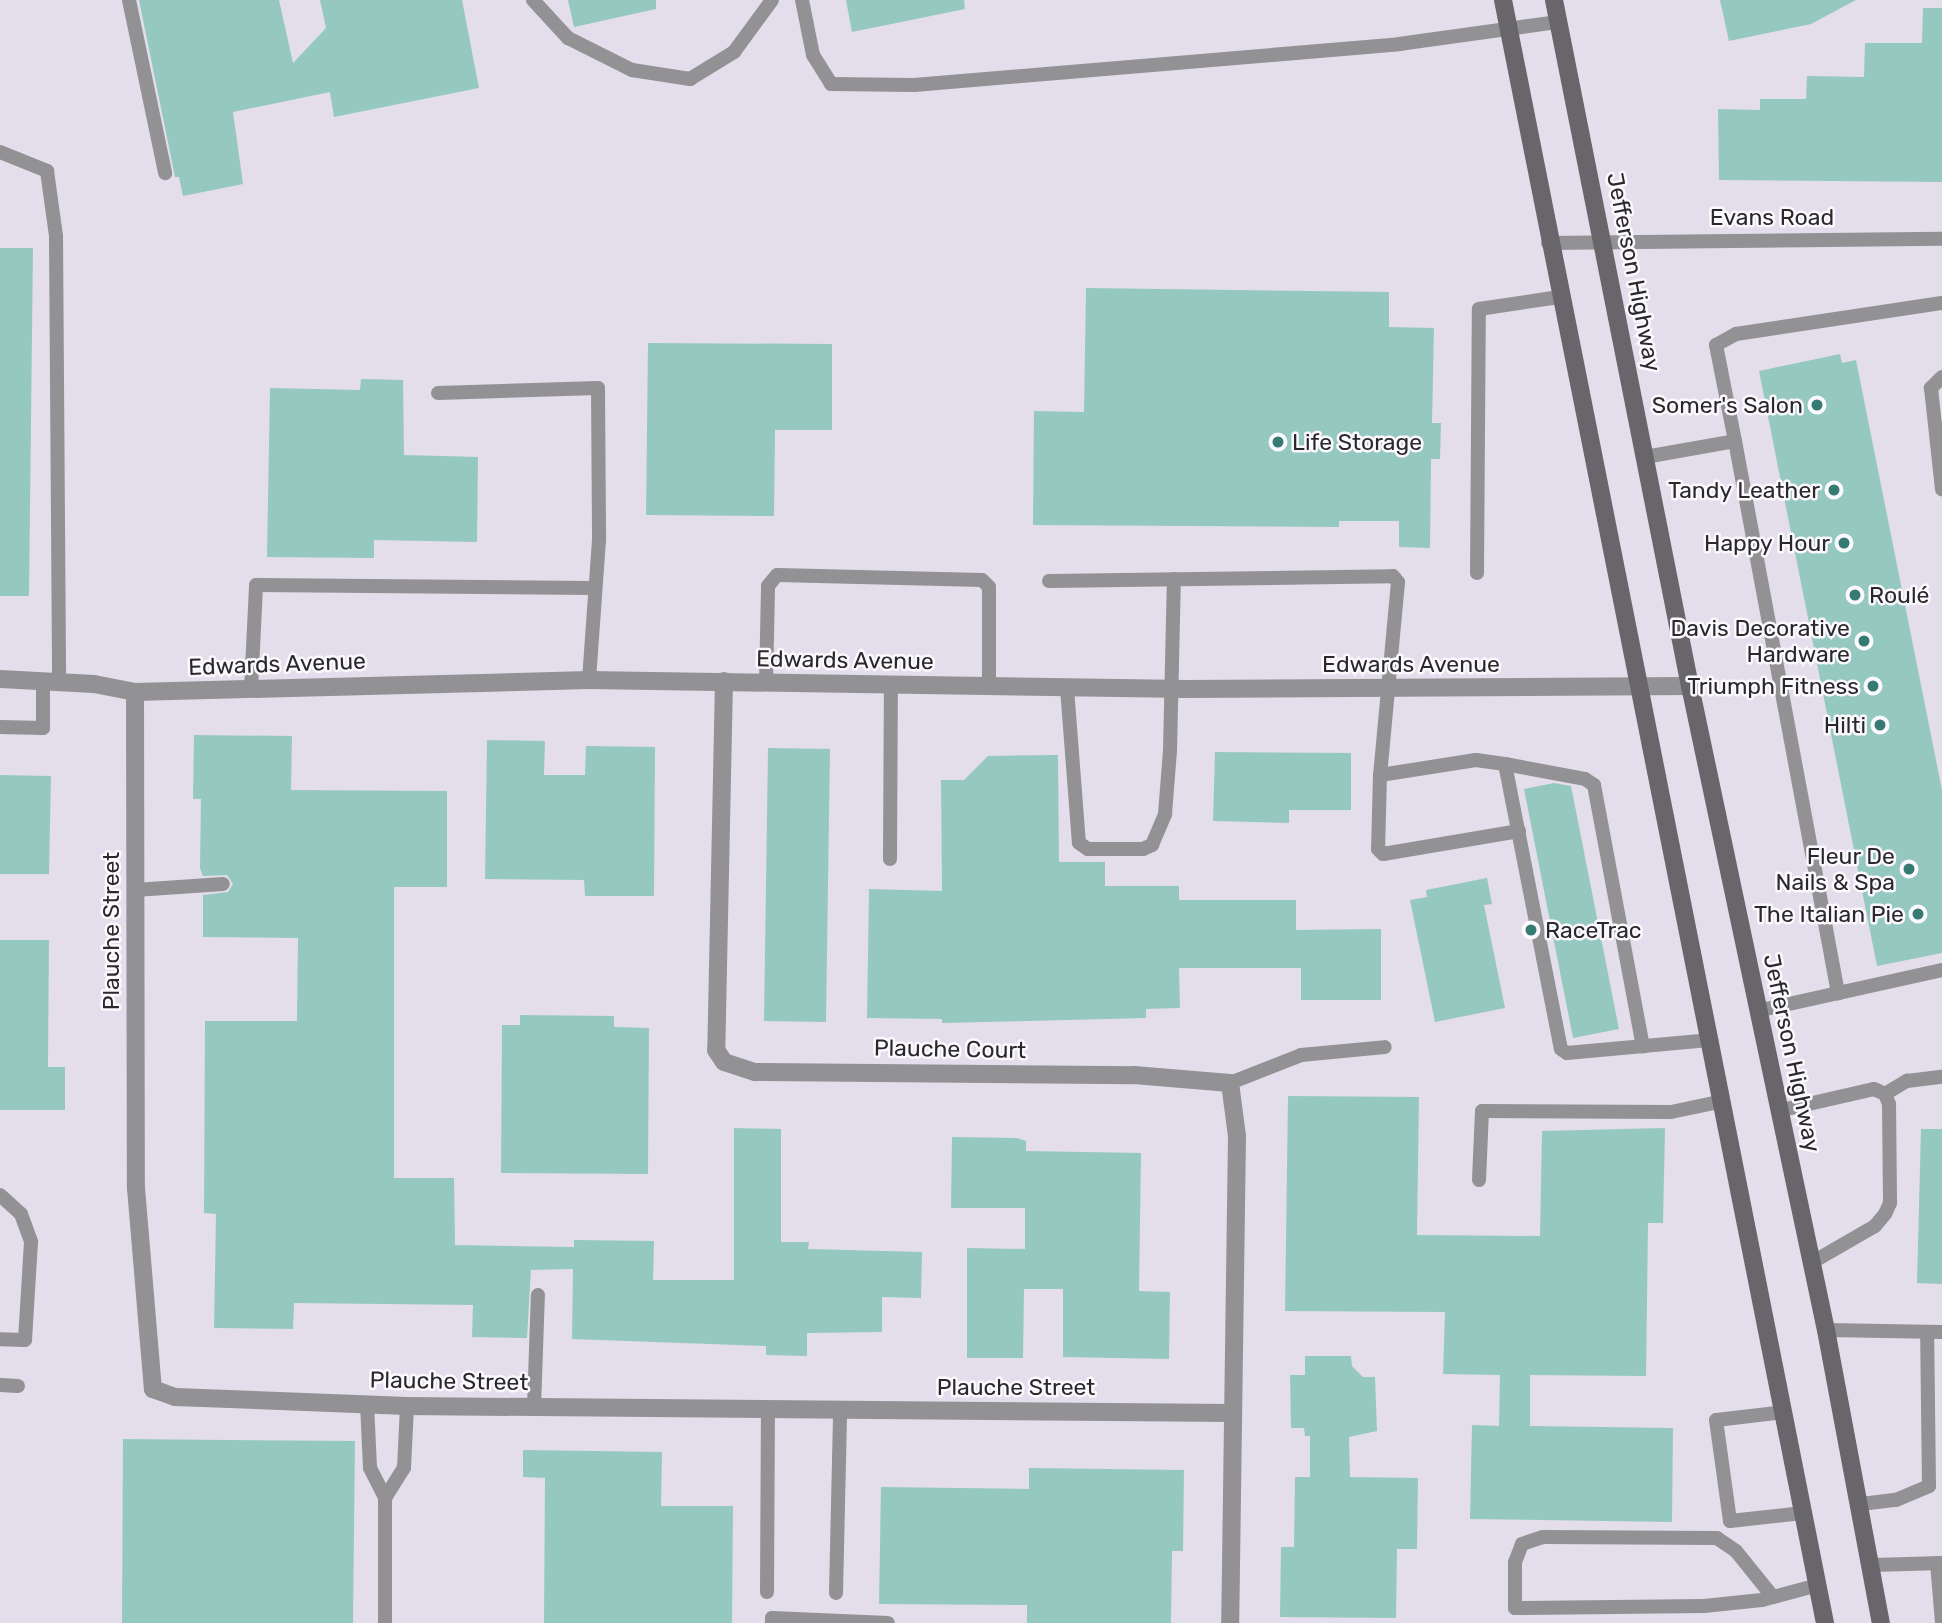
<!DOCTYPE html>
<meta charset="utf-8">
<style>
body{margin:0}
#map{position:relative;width:1942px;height:1623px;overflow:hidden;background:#efecf2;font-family:Rubik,sans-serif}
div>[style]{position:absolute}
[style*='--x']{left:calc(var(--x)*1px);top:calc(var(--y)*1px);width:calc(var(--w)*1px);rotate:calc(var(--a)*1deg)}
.built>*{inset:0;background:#e4ddeb}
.building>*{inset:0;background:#95c9c0}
.service>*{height:14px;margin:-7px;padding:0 7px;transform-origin:7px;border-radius:7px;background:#929194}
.minor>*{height:18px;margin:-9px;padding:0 9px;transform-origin:9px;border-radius:9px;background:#929194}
.tertiary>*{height:18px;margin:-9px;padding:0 9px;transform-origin:9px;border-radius:9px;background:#929194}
.secondary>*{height:18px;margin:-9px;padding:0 9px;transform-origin:9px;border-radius:9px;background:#68666a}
.dots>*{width:19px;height:19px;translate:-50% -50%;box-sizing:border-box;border:4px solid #fcf9fe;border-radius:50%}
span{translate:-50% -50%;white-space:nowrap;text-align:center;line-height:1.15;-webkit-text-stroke:5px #fcf9fe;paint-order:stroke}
.street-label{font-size:23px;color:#29282a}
.poi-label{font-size:23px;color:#29282a}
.right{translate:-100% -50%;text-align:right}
.left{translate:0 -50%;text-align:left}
</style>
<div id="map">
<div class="built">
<i style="clip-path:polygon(0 0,1942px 0,1942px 1623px,0 1623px)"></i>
</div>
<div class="building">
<i style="clip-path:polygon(139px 0,279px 0,293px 63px,326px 28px,320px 0,462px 0,479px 88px,334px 117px,330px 92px,233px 112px,243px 184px,183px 196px,179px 177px,175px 177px)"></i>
<i style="clip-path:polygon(568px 0,656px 0,656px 9px,574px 27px)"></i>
<i style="clip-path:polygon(846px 0,964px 0,965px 9px,852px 32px)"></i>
<i style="clip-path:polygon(1720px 0,1856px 0,1811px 24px,1729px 41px)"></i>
<i style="clip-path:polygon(1923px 8px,1942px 8px,1942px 182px,1719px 180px,1718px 109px,1760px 110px,1760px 99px,1806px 99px,1807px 76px,1864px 77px,1865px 43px,1922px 43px)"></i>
<i style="clip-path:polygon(0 248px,33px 248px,29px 596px,0 596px)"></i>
<i style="clip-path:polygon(1086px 288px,1389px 292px,1389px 327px,1434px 328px,1432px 423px,1441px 423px,1440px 459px,1431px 459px,1430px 548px,1399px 547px,1399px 521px,1339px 521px,1339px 527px,1033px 525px,1034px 411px,1084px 412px)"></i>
<i style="clip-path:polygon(648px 343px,832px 344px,832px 430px,775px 430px,774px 516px,646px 515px)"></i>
<i style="clip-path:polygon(1840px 354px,1842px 363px,1856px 360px,1942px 790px,1942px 953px,1877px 966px,1759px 371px)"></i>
<i style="clip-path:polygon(361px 379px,403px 380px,404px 455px,478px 457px,477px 542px,374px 540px,374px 558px,267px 557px,270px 388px,360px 390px)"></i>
<i style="clip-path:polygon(194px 735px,292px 736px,291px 790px,447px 791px,447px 887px,394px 887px,394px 1178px,454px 1178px,455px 1245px,574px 1247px,574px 1240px,654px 1241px,653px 1280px,734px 1280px,734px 1128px,781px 1129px,781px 1242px,809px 1242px,808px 1249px,922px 1252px,921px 1298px,882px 1297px,882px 1332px,807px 1333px,807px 1356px,766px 1355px,766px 1346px,572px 1339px,573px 1269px,531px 1270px,527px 1338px,472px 1337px,473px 1305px,294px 1303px,293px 1329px,214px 1328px,216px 1214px,204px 1213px,205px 1021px,297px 1021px,298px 938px,203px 937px,203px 895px,228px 892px,233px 884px,227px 875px,203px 876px,200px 868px,201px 799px,193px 799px)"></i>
<i style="clip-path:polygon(487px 740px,545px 741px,544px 775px,585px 775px,586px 746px,655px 747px,654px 896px,585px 896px,584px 880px,485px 879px)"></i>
<i style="clip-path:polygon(768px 748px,830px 749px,826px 1022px,764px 1021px)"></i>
<i style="clip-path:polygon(1215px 752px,1351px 753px,1351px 810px,1289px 810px,1289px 823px,1213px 821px)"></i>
<i style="clip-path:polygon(1058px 755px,1059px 862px,1105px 862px,1105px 886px,1179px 886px,1179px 900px,1296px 900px,1296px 930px,1381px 929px,1381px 1000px,1301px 1000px,1301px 968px,1179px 968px,1180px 1008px,1146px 1009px,1146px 1018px,942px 1023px,942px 1019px,867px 1018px,869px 889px,942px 891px,941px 780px,964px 780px,988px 756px)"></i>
<i style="clip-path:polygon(0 775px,51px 776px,49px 874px,0 874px)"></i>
<i style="clip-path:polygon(1554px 783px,1571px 786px,1619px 1029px,1573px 1038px,1524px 789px)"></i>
<i style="clip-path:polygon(1487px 878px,1492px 904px,1484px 905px,1505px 1008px,1435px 1022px,1410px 900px,1427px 897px,1426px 890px)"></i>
<i style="clip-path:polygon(0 940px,49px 940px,48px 1067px,65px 1067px,65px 1110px,0 1110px)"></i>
<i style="clip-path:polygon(520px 1015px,614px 1016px,614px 1027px,649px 1028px,648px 1174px,501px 1173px,502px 1025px,520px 1025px)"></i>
<i style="clip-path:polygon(1288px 1096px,1419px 1097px,1417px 1235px,1540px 1236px,1542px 1131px,1665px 1128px,1663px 1223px,1648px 1223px,1646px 1376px,1530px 1375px,1530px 1426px,1673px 1428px,1672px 1522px,1470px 1519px,1472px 1425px,1499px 1426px,1500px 1375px,1443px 1374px,1445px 1312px,1285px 1311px)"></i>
<i style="clip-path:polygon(1921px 1129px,1942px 1129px,1942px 1284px,1917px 1283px)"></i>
<i style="clip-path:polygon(952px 1137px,1017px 1138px,1026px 1141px,1026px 1151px,1141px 1153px,1139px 1291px,1170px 1292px,1169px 1359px,1063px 1357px,1063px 1289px,1024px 1289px,1023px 1358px,967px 1358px,967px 1248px,1025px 1249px,1025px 1208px,951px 1208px)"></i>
<i style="clip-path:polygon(1305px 1356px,1351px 1356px,1352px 1366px,1363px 1377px,1375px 1377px,1377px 1431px,1349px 1437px,1350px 1477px,1418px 1478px,1417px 1549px,1397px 1549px,1396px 1618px,1280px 1617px,1281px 1547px,1294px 1547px,1295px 1477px,1310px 1477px,1310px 1436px,1305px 1436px,1304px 1428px,1291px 1428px,1290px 1375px,1305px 1375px)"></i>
<i style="clip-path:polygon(123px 1439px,355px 1441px,353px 1623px,122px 1623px)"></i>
<i style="clip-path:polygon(523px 1450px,662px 1452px,661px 1506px,733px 1506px,732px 1623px,544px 1623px,545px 1478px,523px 1477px)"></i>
<i style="clip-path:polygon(1029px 1468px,1184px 1470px,1183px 1551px,1172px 1551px,1171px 1623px,1027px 1623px,1027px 1605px,879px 1604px,881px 1487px,1029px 1489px)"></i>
</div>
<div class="service">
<i style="--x:129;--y:0;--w:177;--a:78.2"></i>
<i style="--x:533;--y:0;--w:52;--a:47.4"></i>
<i style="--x:568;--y:38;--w:72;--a:26.6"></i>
<i style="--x:632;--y:70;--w:59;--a:8.8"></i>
<i style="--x:690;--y:79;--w:52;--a:-31.5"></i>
<i style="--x:734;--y:52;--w:64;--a:-53.8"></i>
<i style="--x:802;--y:0;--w:56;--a:78.7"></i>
<i style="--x:813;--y:55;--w:34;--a:58"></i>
<i style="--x:831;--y:84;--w:83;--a:0.7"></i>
<i style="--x:914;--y:85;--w:487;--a:-4.8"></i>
<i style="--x:1399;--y:44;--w:161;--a:-7.9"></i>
<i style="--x:0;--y:152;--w:51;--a:22"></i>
<i style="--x:47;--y:171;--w:66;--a:82.1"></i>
<i style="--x:56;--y:236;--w:447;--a:89.6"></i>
<i style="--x:1548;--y:243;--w:394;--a:-0.6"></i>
<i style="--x:1942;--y:377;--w:16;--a:135"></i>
<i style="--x:1931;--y:388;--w:102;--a:83.8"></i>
<i style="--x:438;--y:393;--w:160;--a:-1.8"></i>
<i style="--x:598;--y:388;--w:152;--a:89.6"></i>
<i style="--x:599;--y:540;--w:140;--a:94.1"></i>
<i style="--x:1735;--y:441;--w:98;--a:-101.2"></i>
<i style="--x:1716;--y:345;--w:23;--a:-29"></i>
<i style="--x:1736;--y:334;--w:208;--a:-8.6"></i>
<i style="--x:1645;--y:457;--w:91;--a:-10.1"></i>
<i style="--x:1735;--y:441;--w:562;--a:79.43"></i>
<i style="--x:1477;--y:573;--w:264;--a:-89.6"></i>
<i style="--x:1479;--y:309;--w:81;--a:-8.5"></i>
<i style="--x:1049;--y:581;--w:344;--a:-0.8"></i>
<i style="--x:1393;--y:576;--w:8;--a:50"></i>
<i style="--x:1398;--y:582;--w:194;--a:95.3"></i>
<i style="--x:1380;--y:775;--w:97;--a:-8.9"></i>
<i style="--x:1476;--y:760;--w:29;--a:8"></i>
<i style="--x:1505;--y:764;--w:290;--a:78.9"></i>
<i style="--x:1561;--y:1049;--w:7;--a:34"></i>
<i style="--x:1567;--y:1053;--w:145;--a:-5.2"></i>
<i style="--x:766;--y:683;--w:97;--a:-88.8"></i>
<i style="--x:768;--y:586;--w:14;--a:-51"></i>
<i style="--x:777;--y:575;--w:205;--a:1.4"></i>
<i style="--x:982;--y:580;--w:10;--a:45"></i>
<i style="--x:989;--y:587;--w:100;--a:90"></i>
<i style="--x:1067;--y:688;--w:155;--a:85.6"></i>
<i style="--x:1079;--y:843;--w:11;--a:34"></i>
<i style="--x:1088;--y:849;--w:55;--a:0"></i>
<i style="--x:1143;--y:849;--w:10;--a:-24"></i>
<i style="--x:1152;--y:845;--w:34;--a:-67"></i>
<i style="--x:1165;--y:814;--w:63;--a:-85.5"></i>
<i style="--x:1170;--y:751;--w:172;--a:-88.7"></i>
<i style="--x:251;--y:689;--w:104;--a:-87.2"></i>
<i style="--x:256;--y:585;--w:337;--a:0.5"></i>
<i style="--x:0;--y:727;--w:43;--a:1.3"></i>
<i style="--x:43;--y:728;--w:47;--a:-90"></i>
<i style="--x:1505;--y:764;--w:81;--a:10.6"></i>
<i style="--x:1585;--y:779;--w:11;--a:34"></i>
<i style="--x:1594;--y:785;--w:266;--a:79.4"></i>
<i style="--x:1380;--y:775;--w:74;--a:91.5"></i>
<i style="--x:1378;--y:849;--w:7;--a:45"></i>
<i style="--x:1383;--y:854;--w:138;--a:-9.6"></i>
<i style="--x:890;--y:859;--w:174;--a:-89.7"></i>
<i style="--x:135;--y:890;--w:88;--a:-3.9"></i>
<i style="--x:1757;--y:1011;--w:189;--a:-12.5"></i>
<i style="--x:1230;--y:1083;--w:76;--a:-21.5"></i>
<i style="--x:1301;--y:1055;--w:84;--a:-5.4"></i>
<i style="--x:1885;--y:1094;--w:26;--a:-31"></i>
<i style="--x:1907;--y:1081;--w:35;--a:-7"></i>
<i style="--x:1778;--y:1111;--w:98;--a:-12.9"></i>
<i style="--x:1874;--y:1089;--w:12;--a:24"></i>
<i style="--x:1885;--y:1094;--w:11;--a:68"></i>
<i style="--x:1889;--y:1104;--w:99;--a:89.4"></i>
<i style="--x:1890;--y:1203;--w:12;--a:114"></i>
<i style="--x:1885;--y:1214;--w:16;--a:130"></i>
<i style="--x:1875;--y:1226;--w:74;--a:150"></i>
<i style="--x:1479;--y:1180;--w:69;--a:-87.5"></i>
<i style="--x:1482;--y:1111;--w:189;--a:0.3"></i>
<i style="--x:1671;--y:1112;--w:53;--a:-11.9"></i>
<i style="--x:0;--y:1195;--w:28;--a:42"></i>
<i style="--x:21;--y:1214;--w:30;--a:70"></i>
<i style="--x:31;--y:1242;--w:98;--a:93.5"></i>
<i style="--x:25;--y:1340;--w:25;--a:-178"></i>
<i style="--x:1826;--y:1330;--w:116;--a:1"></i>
<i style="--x:0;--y:1385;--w:18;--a:3"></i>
<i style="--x:367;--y:1404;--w:64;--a:87.3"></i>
<i style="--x:370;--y:1468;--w:34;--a:63"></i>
<i style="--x:385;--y:1498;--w:36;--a:-58"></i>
<i style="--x:404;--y:1468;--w:62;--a:-87.2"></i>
<i style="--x:534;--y:1407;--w:112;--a:-88"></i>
<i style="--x:1784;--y:1412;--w:68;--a:173.3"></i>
<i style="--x:1716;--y:1420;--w:102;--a:82.1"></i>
<i style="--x:1730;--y:1521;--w:73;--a:-6.3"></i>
<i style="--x:1861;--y:1504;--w:35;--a:-7"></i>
<i style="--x:1896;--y:1500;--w:36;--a:-23"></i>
<i style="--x:1929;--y:1486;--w:153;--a:-90.7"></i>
<i style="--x:1937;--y:1563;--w:60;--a:85.2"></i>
<i style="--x:1873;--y:1565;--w:69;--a:-1.7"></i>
<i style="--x:767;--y:1592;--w:182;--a:-89.7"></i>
<i style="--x:836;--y:1593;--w:183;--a:-88.7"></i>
<i style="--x:1773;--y:1597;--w:59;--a:-128.8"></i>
<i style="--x:1736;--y:1551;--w:23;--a:-146"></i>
<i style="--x:1717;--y:1538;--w:174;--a:-179.7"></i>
<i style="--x:1543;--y:1537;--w:22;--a:162"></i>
<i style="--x:1522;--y:1544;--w:19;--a:111"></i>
<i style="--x:1515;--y:1562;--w:46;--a:90"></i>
<i style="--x:1515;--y:1608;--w:189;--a:-0.6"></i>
<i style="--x:1704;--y:1606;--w:58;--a:-5.9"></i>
<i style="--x:1762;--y:1600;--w:58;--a:-15"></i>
<i style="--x:385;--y:1623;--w:125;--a:-90"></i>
<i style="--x:772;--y:1623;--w:5;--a:-90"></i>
<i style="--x:772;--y:1618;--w:116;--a:2.5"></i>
</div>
<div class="minor">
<i style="--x:724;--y:681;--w:369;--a:91.2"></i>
<i style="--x:716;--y:1050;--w:14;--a:56"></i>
<i style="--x:724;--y:1062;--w:33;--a:18"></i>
<i style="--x:755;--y:1072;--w:379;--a:0.5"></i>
<i style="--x:1134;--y:1075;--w:96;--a:4.8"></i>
<i style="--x:1230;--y:1083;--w:53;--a:82.5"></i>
<i style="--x:1237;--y:1136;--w:487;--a:90.8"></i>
<i style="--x:135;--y:692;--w:496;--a:89.9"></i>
<i style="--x:136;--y:1188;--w:202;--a:85.2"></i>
<i style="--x:153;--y:1389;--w:23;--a:20"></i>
<i style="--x:175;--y:1397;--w:232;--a:2.2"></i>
<i style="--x:407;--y:1406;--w:826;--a:0.49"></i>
</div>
<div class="tertiary">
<i style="--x:0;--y:679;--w:94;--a:3"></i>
<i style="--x:94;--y:684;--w:42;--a:11"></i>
<i style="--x:135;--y:692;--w:454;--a:-1.5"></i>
<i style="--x:589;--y:680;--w:597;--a:0.86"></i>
<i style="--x:1186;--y:689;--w:504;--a:-0.34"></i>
</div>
<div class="secondary">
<i style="--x:1503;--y:0;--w:1655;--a:78.78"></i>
<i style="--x:1554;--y:0;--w:699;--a:78.79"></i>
<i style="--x:1690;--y:686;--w:658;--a:78.08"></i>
<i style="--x:1826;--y:1330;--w:298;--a:79.4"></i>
</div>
<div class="dots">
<i style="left:1817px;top:405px;background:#357b71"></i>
<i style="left:1278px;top:442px;background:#357b71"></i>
<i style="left:1834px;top:490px;background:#357b71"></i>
<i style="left:1844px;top:543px;background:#357b71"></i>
<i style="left:1855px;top:595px;background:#357b71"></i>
<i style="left:1864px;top:641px;background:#357b71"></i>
<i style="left:1873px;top:686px;background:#357b71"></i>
<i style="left:1880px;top:725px;background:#357b71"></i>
<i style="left:1909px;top:869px;background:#357b71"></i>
<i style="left:1918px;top:914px;background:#357b71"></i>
<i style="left:1531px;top:930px;background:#357b71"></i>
</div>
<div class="street-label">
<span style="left:1772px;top:217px">Evans Road</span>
<span style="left:1634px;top:272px;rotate:79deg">Jefferson Highway</span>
<span style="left:845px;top:660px;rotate:1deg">Edwards Avenue</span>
<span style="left:277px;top:664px;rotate:-2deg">Edwards Avenue</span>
<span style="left:1411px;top:664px">Edwards Avenue</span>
<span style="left:111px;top:931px;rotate:-90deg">Plauche Street</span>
<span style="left:950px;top:1049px;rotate:1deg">Plauche Court</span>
<span style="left:1792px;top:1053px;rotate:78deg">Jefferson Highway</span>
<span style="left:449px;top:1381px;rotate:1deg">Plauche Street</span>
<span style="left:1016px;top:1387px">Plauche Street</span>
</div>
<div class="poi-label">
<span class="right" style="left:1803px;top:405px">Somer's Salon</span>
<span class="left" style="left:1292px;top:442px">Life Storage</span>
<span class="right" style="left:1820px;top:490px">Tandy Leather</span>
<span class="right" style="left:1830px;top:543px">Happy Hour</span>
<span class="left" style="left:1869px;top:595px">Roulé</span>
<span class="right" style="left:1850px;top:641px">Davis Decorative<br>Hardware</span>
<span class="right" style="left:1859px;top:686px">Triumph Fitness</span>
<span class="right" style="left:1866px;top:725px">Hilti</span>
<span class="right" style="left:1895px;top:869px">Fleur De<br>Nails &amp; Spa</span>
<span class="right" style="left:1904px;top:914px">The Italian Pie</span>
<span class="left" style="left:1545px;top:930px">RaceTrac</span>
</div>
</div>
